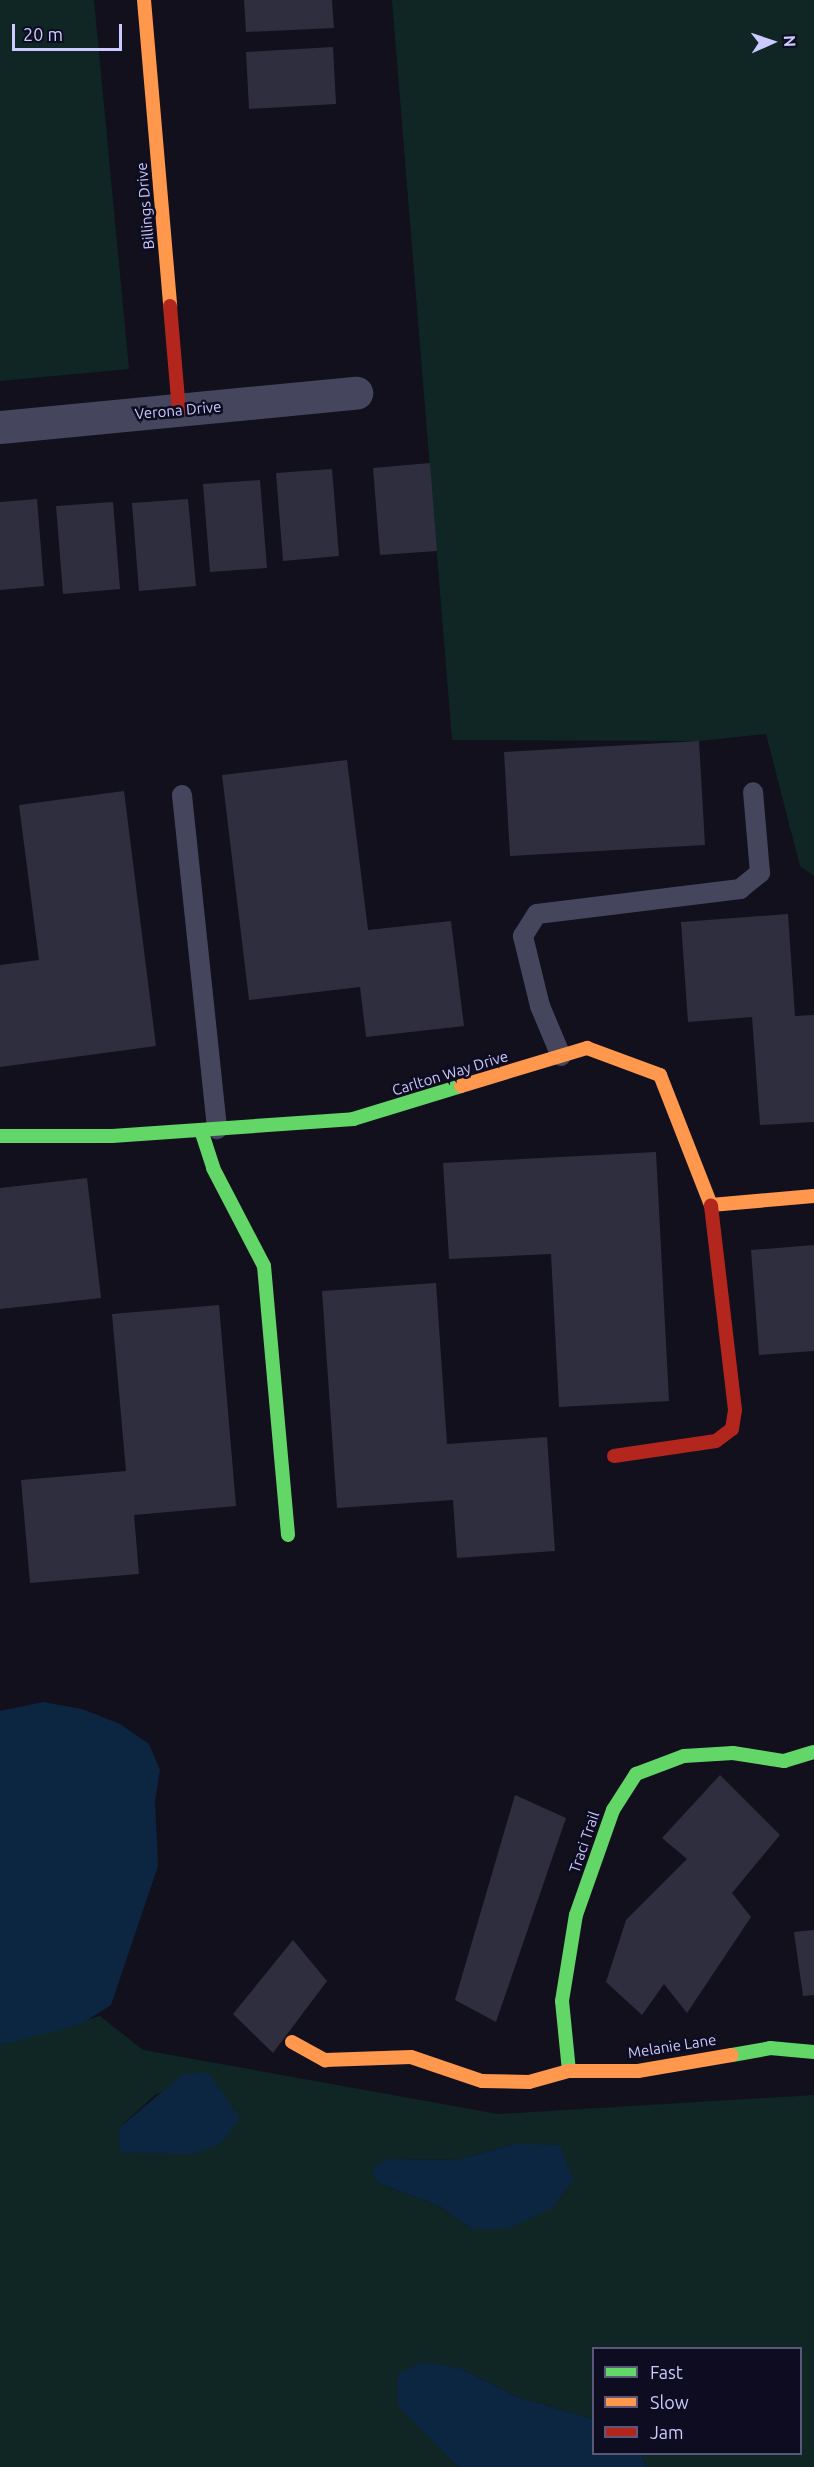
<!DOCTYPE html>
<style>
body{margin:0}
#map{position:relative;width:814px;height:2467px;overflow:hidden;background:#11101c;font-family:Ubuntu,sans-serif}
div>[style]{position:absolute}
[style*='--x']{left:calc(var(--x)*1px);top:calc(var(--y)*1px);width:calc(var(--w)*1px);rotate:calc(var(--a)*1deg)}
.green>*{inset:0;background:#0f2625}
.water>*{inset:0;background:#0c2641}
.building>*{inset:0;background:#2e2e3e}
.lane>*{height:20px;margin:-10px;padding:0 10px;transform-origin:10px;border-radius:10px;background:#45465d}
.street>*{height:33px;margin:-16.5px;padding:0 16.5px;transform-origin:16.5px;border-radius:16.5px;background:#45465d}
.fast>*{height:14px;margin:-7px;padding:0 7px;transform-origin:7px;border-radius:7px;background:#63d668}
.slow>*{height:14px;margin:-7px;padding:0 7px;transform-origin:7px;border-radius:7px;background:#ff974d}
.jam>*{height:14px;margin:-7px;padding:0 7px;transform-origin:7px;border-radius:7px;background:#b3261e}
span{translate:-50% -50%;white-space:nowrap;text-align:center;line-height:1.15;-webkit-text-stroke:5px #0d0c20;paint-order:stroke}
.street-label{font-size:15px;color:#cccbff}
.legend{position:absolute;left:592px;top:2347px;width:210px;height:108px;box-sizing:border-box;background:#0d0c20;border:2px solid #595879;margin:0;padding:8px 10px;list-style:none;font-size:18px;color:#cccbff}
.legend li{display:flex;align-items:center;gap:12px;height:30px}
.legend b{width:30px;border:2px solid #595879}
.north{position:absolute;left:742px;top:12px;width:60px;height:60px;-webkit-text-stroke:4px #0d0c20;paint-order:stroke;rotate:87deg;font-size:16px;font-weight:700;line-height:24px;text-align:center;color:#cccbff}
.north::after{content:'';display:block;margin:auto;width:21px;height:27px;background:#cccbff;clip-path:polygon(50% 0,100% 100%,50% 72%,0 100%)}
.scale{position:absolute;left:12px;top:24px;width:110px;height:27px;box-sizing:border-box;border:3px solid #cccbff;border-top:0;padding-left:8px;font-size:18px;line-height:21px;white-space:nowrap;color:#cccbff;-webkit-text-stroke:4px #0d0c20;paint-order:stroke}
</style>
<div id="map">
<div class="green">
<i style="clip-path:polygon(0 0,94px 0,129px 369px,0 381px)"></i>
<i style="clip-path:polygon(392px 0,814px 0,814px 876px,800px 866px,766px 734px,699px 741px,452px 740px)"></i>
<i style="clip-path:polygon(evenodd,100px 2016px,143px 2050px,498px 2114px,814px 2095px,814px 2467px,647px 2467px,641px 2454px,800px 2454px,800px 2348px,594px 2348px,593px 2419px,518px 2397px,462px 2369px,435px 2443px,458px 2467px,0 2467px,0 2045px,100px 2016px,207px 2072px,222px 2094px,119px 2128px,155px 2095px,207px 2072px,100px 2016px,514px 2144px,472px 2229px,439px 2206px,378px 2183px,386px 2159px,457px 2160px,514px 2144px)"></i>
</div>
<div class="water">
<i style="clip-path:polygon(43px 1702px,82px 1709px,120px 1724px,149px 1744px,160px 1770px,155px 1801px,158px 1866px,111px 2005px,81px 2024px,0 2045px,0 1711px)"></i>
<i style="clip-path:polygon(208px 2072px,240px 2118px,221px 2143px,194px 2154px,120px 2153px,119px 2128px,183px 2074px)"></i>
<i style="clip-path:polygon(514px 2144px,560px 2145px,573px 2180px,552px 2208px,507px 2229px,472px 2229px,439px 2206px,378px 2183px,372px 2169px,386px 2159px,457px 2160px)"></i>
<i style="clip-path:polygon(422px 2362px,462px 2369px,518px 2397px,593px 2419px,594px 2454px,641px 2454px,647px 2467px,458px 2467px,398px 2406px,398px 2374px)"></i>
</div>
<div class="building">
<i style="clip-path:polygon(244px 0,332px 0,334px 28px,246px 32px)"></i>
<i style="clip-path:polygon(333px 47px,336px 104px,249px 109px,246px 52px)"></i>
<i style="clip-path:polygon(430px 463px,437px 551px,380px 555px,373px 468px)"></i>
<i style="clip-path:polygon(332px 469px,339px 556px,283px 561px,276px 473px)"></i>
<i style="clip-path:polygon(260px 480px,267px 568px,210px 572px,203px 484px)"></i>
<i style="clip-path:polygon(37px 499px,44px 586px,0 590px,0 502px)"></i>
<i style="clip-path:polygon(188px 499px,196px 586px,139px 591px,132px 503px)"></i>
<i style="clip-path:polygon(113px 502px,120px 589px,63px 594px,56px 506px)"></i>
<i style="clip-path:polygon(699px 741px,705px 845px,510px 856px,504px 752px)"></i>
<i style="clip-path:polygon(347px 760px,368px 930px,451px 921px,464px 1026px,366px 1037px,360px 987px,249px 1000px,222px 775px)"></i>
<i style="clip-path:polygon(124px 791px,156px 1046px,0 1067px,0 965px,39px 960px,19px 805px)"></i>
<i style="clip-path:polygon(788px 914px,795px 1016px,814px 1015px,814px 1122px,760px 1125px,752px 1017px,688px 1022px,681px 922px)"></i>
<i style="clip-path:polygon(656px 1152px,669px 1401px,559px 1407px,551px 1254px,449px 1259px,443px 1163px)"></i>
<i style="clip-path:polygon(87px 1178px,101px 1298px,0 1309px,0 1188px)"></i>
<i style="clip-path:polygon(814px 1245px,814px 1351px,759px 1355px,751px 1250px)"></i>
<i style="clip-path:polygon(436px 1283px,447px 1444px,547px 1437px,555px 1551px,457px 1558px,453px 1500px,337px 1508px,322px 1291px)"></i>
<i style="clip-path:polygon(219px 1305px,236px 1506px,134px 1515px,139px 1574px,30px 1583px,21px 1480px,126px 1471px,112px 1314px)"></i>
<i style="clip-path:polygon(720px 1775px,780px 1835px,732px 1893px,751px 1917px,687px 2013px,664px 1984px,642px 2015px,606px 1982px,626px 1920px,687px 1859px,662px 1838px)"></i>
<i style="clip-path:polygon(515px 1795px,566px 1818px,496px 2022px,455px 2000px)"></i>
<i style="clip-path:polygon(814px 1930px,814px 1995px,803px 1996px,794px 1932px)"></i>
<i style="clip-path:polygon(293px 1940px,327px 1981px,273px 2053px,233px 2014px)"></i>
</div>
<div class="lane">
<i style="--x:182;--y:795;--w:336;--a:84"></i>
<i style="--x:561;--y:1056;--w:54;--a:-112.8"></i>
<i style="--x:540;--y:1006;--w:72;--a:-103.7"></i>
<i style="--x:523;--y:936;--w:26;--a:-58"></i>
<i style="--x:537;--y:914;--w:205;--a:-7"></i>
<i style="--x:740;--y:889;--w:26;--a:-39"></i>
<i style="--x:760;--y:873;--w:81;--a:-94.9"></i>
</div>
<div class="street">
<i style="--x:0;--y:427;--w:358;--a:-5.5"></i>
</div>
<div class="fast">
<i style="--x:201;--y:1130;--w:40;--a:72"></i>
<i style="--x:213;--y:1168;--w:110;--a:62.5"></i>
<i style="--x:264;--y:1266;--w:270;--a:84.9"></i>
<i style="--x:0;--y:1136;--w:112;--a:0"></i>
<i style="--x:112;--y:1136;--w:242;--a:-4"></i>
<i style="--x:353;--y:1119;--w:113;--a:-17"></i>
<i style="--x:732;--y:2055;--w:39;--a:-10"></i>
<i style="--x:770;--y:2048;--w:44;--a:5.2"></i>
<i style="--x:569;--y:2071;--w:70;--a:-95.7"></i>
<i style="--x:562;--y:2001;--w:87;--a:-80.8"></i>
<i style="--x:576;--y:1915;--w:111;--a:-70.6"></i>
<i style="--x:613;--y:1810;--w:43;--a:-57.4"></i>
<i style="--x:636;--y:1774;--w:51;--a:-20.6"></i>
<i style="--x:684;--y:1756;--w:49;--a:-3.5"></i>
<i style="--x:733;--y:1753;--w:52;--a:8.9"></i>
<i style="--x:784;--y:1761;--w:31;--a:-17"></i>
</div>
<div class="slow">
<i style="--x:144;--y:0;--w:307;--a:85.1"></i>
<i style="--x:461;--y:1086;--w:132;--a:-16.8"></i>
<i style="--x:587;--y:1048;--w:78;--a:20.3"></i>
<i style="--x:660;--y:1075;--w:140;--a:68.6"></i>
<i style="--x:711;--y:1205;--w:103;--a:-5"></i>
<i style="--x:292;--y:2042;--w:38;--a:29"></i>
<i style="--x:325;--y:2060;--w:86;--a:-2"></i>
<i style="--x:411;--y:2057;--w:75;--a:18.7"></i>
<i style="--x:482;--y:2081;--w:47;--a:1.2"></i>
<i style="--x:529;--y:2082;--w:41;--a:-15.4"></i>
<i style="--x:569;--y:2071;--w:69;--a:0"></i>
<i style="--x:638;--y:2071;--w:95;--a:-9.7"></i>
</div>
<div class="jam">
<i style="--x:170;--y:306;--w:104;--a:85.1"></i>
<i style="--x:614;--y:1456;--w:103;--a:-8.4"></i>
<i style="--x:716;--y:1441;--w:20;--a:-37"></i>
<i style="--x:732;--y:1429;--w:19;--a:-81"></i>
<i style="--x:735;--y:1410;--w:206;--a:-96.7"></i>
</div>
<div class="street-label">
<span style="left:145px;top:206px;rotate:-95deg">Billings Drive</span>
<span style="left:178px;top:410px;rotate:-5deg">Verona Drive</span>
<span style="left:450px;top:1073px;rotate:-17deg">Carlton Way Drive</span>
<span style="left:584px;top:1842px;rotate:-71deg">Traci Trail</span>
<span style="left:672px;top:2046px;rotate:-9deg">Melanie Lane</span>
</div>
<ul class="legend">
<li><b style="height:8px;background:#63d668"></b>Fast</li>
<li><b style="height:8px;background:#ff974d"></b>Slow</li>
<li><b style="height:8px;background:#b3261e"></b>Jam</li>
</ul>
<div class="north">N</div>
<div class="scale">20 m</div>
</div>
